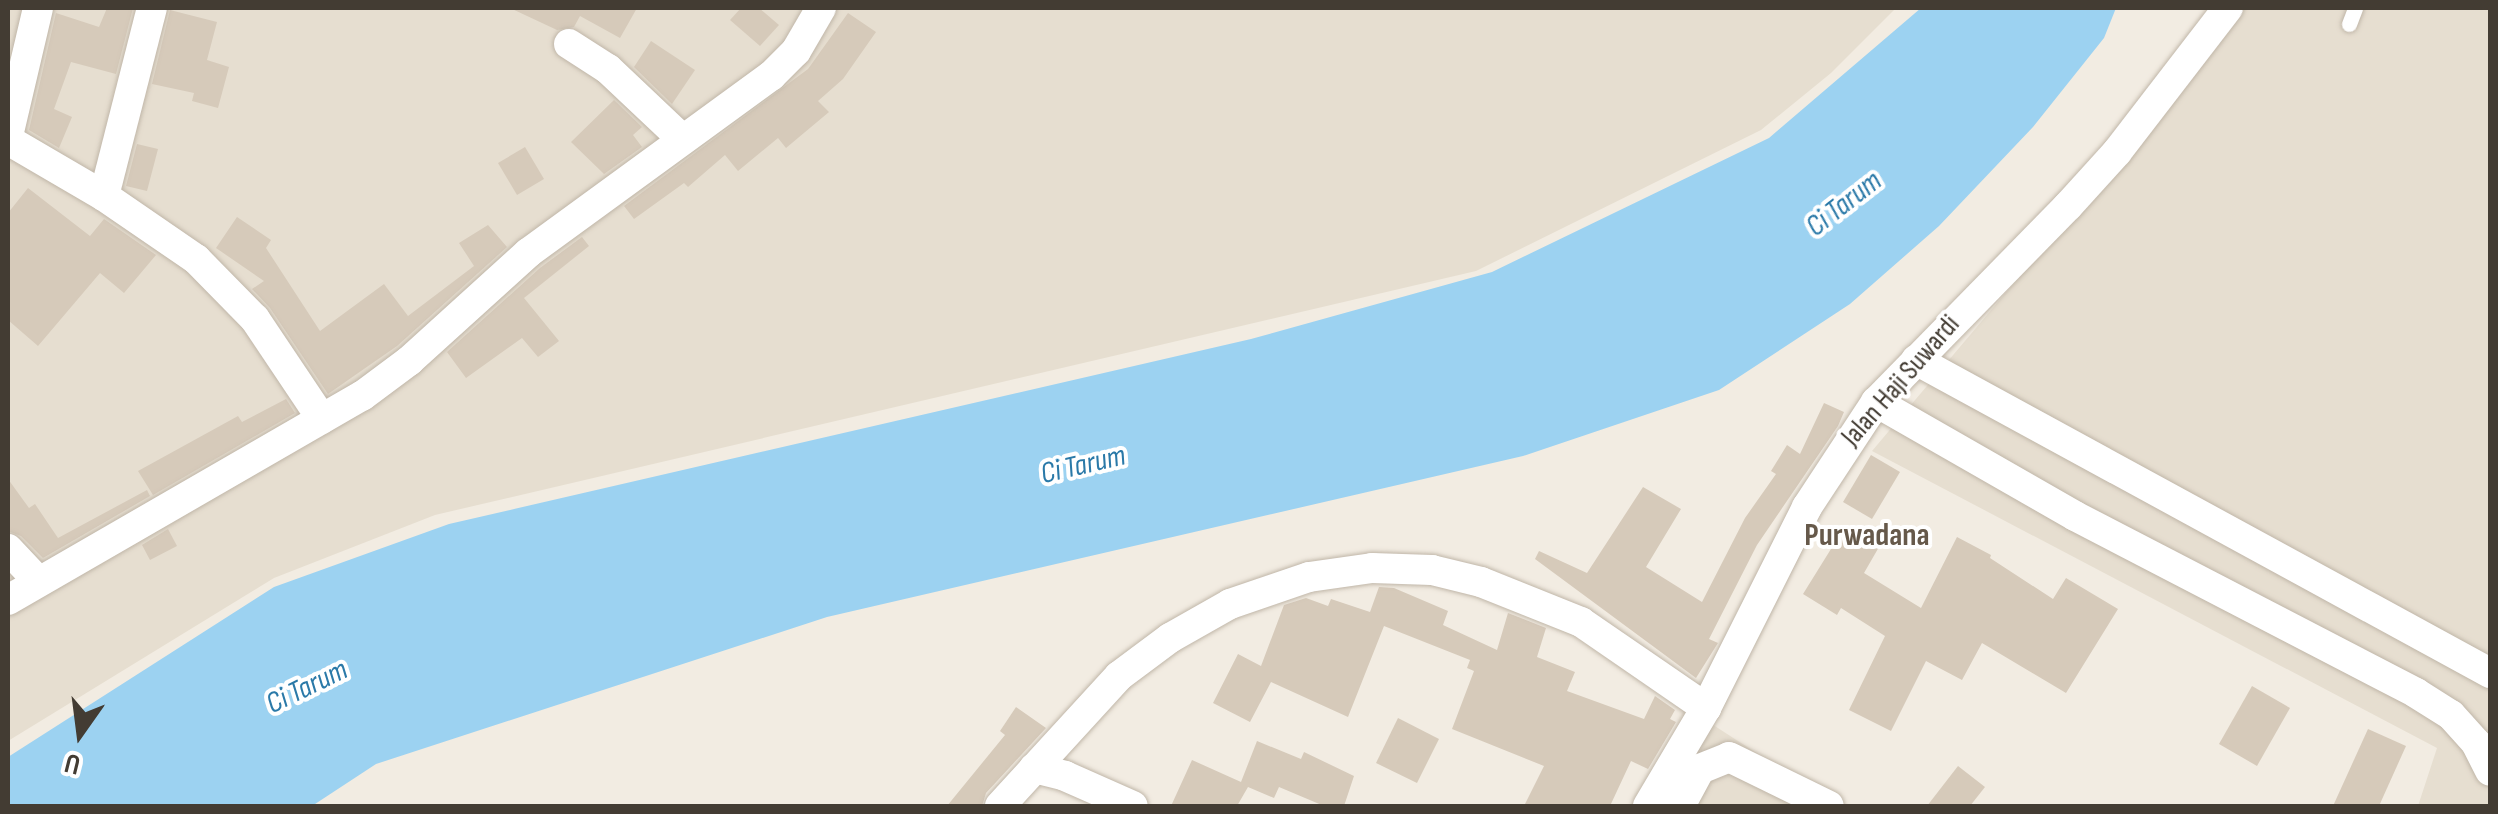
<!DOCTYPE html>
<style>
body{margin:0}
#map{position:relative;width:2498px;height:814px;overflow:hidden;background:#f2ece2;font-family:"Sofia Sans Condensed",sans-serif}
div>[style]{position:absolute}
[style*='--x']{left:calc(var(--x)*1px);top:calc(var(--y)*1px);width:calc(var(--w)*1px);rotate:calc(var(--a)*1deg)}
.residential>*{inset:0;background:#e6ded0}
.water>*{inset:0;background:#9cd2f1}
.building>*{inset:0;background:#d6caba}
.roads{filter:drop-shadow(0 0 2px #c0b6a8) drop-shadow(0 0 2px #c0b6a8)}
.lane>*{height:15px;margin:-7.5px;padding:0 7.5px;transform-origin:7.5px;border-radius:7.5px;background:#fff}
.street>*{height:30px;margin:-15px;padding:0 15px;transform-origin:15px;border-radius:15px;background:#fff}
span{translate:-50% -50%;white-space:nowrap;text-align:center;line-height:1.15;-webkit-text-stroke:8px #fff;paint-order:stroke}
.street-label{font-size:28px;color:#433c33}
.water-label{font-size:30px;color:#2a79a8;font-style:italic}
.quarter-label{font-size:32px;color:#66594a;font-weight:700}
.frame{position:absolute;inset:0;border:10px solid #433c33;pointer-events:none}
.north{position:absolute;left:30px;top:684px;width:100px;height:100px;-webkit-text-stroke:8px #fff;paint-order:stroke;rotate:194deg;font-size:28px;font-weight:700;line-height:40px;text-align:center;color:#433c33}
.north::after{content:'';display:block;margin:auto;width:35px;height:45px;background:#433c33;clip-path:polygon(50% 0,100% 100%,50% 72%,0 100%)}
</style>
<div id="map">
<div class="residential">
<i style="clip-path:polygon(8px 8px,1896px 8px,1831px 73px,1761px 130px,1476px 271px,435px 515px,274px 578px,8px 741px)"></i>
<i style="clip-path:polygon(2239px 8px,2490px 8px,2490px 806px,2418px 806px,2437px 748px,1872px 451px,2216px 44px)"></i>
<i style="clip-path:polygon(1707px 721px,1839px 806px,1659px 806px)"></i>
</div>
<div class="water">
<i style="clip-path:polygon(1921px 8px,2116px 8px,2104px 38px,2033px 127px,1939px 226px,1850px 304px,1719px 390px,1523px 456px,827px 617px,376px 764px,312px 806px,8px 806px,8px 757px,274px 587px,449px 524px,1251px 339px,1492px 272px,1769px 138px)"></i>
</div>
<div class="building">
<i style="clip-path:polygon(107px 8px,133px 8px,116px 74px,71px 62px,54px 109px,72px 117px,59px 148px,29px 130px,56px 13px,99px 27px)"></i>
<i style="clip-path:polygon(510px 8px,637px 8px,620px 38px,580px 16px,574px 27px,557px 30px)"></i>
<i style="clip-path:polygon(741px 8px,759px 8px,779px 25px,760px 46px,730px 20px)"></i>
<i style="clip-path:polygon(170px 10px,217px 22px,207px 60px,229px 67px,218px 108px,192px 101px,194px 93px,152px 84px)"></i>
<i style="clip-path:polygon(848px 13px,876px 32px,843px 79px,818px 101px,829px 112px,786px 148px,778px 138px,738px 171px,725px 155px,688px 187px,684px 183px,634px 219px,624px 206px,808px 69px)"></i>
<i style="clip-path:polygon(651px 41px,695px 70px,672px 104px,634px 67px)"></i>
<i style="clip-path:polygon(614px 100px,642px 127px,633px 135px,642px 147px,604px 174px,571px 142px)"></i>
<i style="clip-path:polygon(137px 144px,158px 149px,147px 191px,126px 186px)"></i>
<i style="clip-path:polygon(525px 147px,544px 179px,517px 195px,498px 163px)"></i>
<i style="clip-path:polygon(28px 188px,90px 236px,104px 219px,156px 255px,124px 293px,100px 273px,38px 346px,8px 320px,8px 213px)"></i>
<i style="clip-path:polygon(237px 217px,271px 240px,266px 248px,320px 331px,384px 284px,408px 316px,474px 266px,459px 243px,488px 225px,507px 247px,397px 346px,328px 394px,270px 308px,252px 289px,264px 281px,216px 248px)"></i>
<i style="clip-path:polygon(582px 237px,589px 246px,524px 298px,559px 341px,538px 357px,522px 338px,466px 378px,447px 352px,540px 268px)"></i>
<i style="clip-path:polygon(286px 399px,295px 413px,153px 495px,138px 471px,238px 416px,242px 422px)"></i>
<i style="clip-path:polygon(1824px 403px,1844px 412px,1838px 426px,1757px 545px,1709px 639px,1718px 643px,1696px 678px,1535px 559px,1539px 551px,1587px 573px,1643px 487px,1681px 509px,1646px 567px,1702px 602px,1745px 518px,1776px 474px,1771px 471px,1787px 445px,1800px 454px)"></i>
<i style="clip-path:polygon(1871px 455px,1900px 472px,1872px 519px,1843px 502px)"></i>
<i style="clip-path:polygon(8px 479px,29px 508px,35px 504px,58px 538px,147px 490px,150px 496px,43px 558px,21px 536px,8px 531px)"></i>
<i style="clip-path:polygon(1844px 528px,1879px 547px,1864px 573px,1921px 608px,1957px 537px,1991px 555px,1990px 558px,2053px 599px,2066px 578px,2118px 609px,2066px 693px,1982px 643px,1962px 680px,1926px 661px,1891px 731px,1849px 710px,1885px 636px,1841px 608px,1837px 615px,1803px 594px)"></i>
<i style="clip-path:polygon(168px 529px,177px 546px,150px 560px,142px 545px)"></i>
<i style="clip-path:polygon(1379px 587px,1394px 588px,1448px 611px,1443px 625px,1497px 650px,1508px 613px,1546px 628px,1537px 657px,1575px 672px,1567px 691px,1644px 719px,1655px 696px,1675px 710px,1670px 719px,1676px 722px,1648px 769px,1631px 761px,1610px 806px,1524px 806px,1544px 766px,1452px 729px,1474px 671px,1467px 668px,1470px 660px,1384px 626px,1348px 717px,1271px 682px,1250px 722px,1213px 703px,1238px 654px,1261px 666px,1284px 605px,1306px 598px,1328px 606px,1331px 599px,1370px 612px)"></i>
<i style="clip-path:polygon(2252px 686px,2290px 708px,2257px 766px,2219px 744px)"></i>
<i style="clip-path:polygon(1016px 707px,1046px 728px,986px 793px,982px 806px,947px 806px,1005px 735px,1000px 731px)"></i>
<i style="clip-path:polygon(1398px 718px,1439px 739px,1417px 783px,1376px 763px)"></i>
<i style="clip-path:polygon(2368px 729px,2406px 746px,2379px 806px,2333px 806px)"></i>
<i style="clip-path:polygon(1257px 741px,1301px 759px,1304px 752px,1354px 776px,1344px 806px,1324px 806px,1279px 787px,1274px 798px,1248px 787px,1237px 806px,1171px 806px,1192px 760px,1241px 782px)"></i>
<i style="clip-path:polygon(1958px 766px,1985px 787px,1970px 806px,1927px 806px)"></i>
</div>
<div class="roads">
<div class="lane">
<i style="--x:2349;--y:24;--w:17;--a:-69"></i>
</div>
<div class="street">
<i style="--x:569;--y:44;--w:46;--a:32.7"></i>
<i style="--x:608;--y:69;--w:100;--a:43.4"></i>
<i style="--x:8;--y:136;--w:131;--a:-76.8"></i>
<i style="--x:8;--y:140;--w:111;--a:30.3"></i>
<i style="--x:104;--y:196;--w:112;--a:34.4"></i>
<i style="--x:196;--y:259;--w:84;--a:45.5"></i>
<i style="--x:255;--y:319;--w:120;--a:56.2"></i>
<i style="--x:104;--y:196;--w:194;--a:-75.7"></i>
<i style="--x:1916;--y:360;--w:654;--a:28.6"></i>
<i style="--x:1876;--y:402;--w:229;--a:29.8"></i>
<i style="--x:2075;--y:516;--w:384;--a:27.4"></i>
<i style="--x:2416;--y:693;--w:41;--a:32.2"></i>
<i style="--x:2451;--y:715;--w:38;--a:48"></i>
<i style="--x:2476;--y:743;--w:31;--a:63"></i>
<i style="--x:8;--y:549;--w:44;--a:46.8"></i>
<i style="--x:8;--y:600;--w:409;--a:-30"></i>
<i style="--x:362;--y:396;--w:59;--a:-36.7"></i>
<i style="--x:409;--y:361;--w:161;--a:-42.2"></i>
<i style="--x:528;--y:253;--w:301;--a:-36.1"></i>
<i style="--x:771;--y:76;--w:35;--a:-45"></i>
<i style="--x:796;--y:51;--w:50;--a:-59.8"></i>
<i style="--x:1034;--y:768;--w:32;--a:14"></i>
<i style="--x:1065;--y:776;--w:74;--a:23.8"></i>
<i style="--x:1000;--y:806;--w:176;--a:-47.5"></i>
<i style="--x:1119;--y:676;--w:64;--a:-36.7"></i>
<i style="--x:1170;--y:638;--w:69;--a:-29.5"></i>
<i style="--x:1230;--y:604;--w:83;--a:-18.9"></i>
<i style="--x:1309;--y:577;--w:64;--a:-8.1"></i>
<i style="--x:1372;--y:568;--w:60;--a:1.9"></i>
<i style="--x:1432;--y:570;--w:50;--a:13.8"></i>
<i style="--x:1481;--y:582;--w:108;--a:21.8"></i>
<i style="--x:1581;--y:622;--w:152;--a:34.5"></i>
<i style="--x:1648;--y:806;--w:114;--a:-59.4"></i>
<i style="--x:1706;--y:708;--w:225;--a:-63.3"></i>
<i style="--x:1807;--y:507;--w:126;--a:-56.7"></i>
<i style="--x:1876;--y:402;--w:274;--a:-45.6"></i>
<i style="--x:2068;--y:206;--w:73;--a:-47.8"></i>
<i style="--x:2117;--y:152;--w:182;--a:-52.4"></i>
<i style="--x:1680;--y:806;--w:42;--a:-61.6"></i>
<i style="--x:1700;--y:769;--w:31;--a:-22"></i>
<i style="--x:1729;--y:757;--w:111;--a:26.1"></i>
</div>
</div>
<div class="street-label">
<span style="left:1901px;top:381px;rotate:-49deg">Jalan Haji Suwardi</span>
</div>
<div class="water-label">
<span style="left:1844px;top:204px;rotate:-38deg">Ci Tarum</span>
<span style="left:1083px;top:465px;rotate:-13deg">Ci Tarum</span>
<span style="left:307px;top:687px;rotate:-26deg">Ci Tarum</span>
</div>
<div class="quarter-label">
<span style="left:1867px;top:536px">Purwadana</span>
</div>
<div class="frame"></div>
<div class="north">U</div>
</div>
